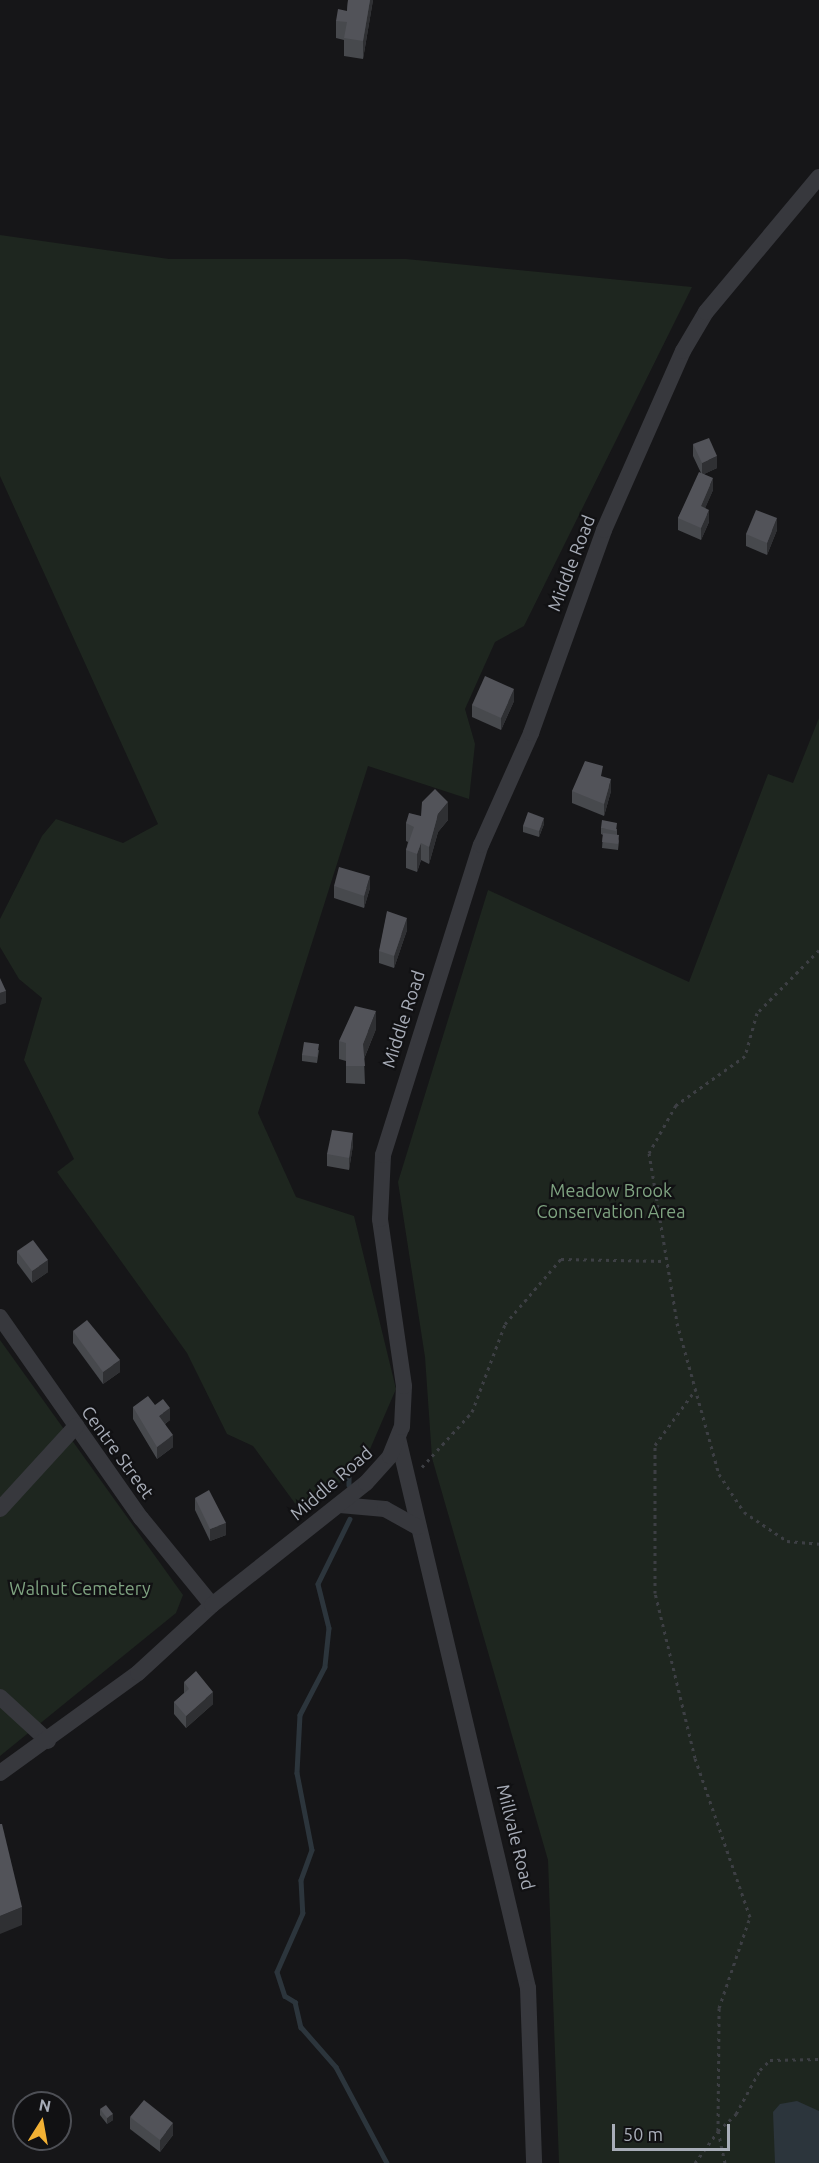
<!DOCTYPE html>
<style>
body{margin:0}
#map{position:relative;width:819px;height:2163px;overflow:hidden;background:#161618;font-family:Ubuntu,sans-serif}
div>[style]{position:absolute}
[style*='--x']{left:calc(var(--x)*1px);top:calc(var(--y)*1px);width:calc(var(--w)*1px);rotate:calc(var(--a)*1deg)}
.green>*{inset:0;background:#1e261f}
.water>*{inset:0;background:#2c353c}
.stream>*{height:4.5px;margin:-2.25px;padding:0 2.25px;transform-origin:2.25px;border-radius:2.25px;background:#2c353c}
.path>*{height:3px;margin-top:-1.5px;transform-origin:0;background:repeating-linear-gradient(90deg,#3d3f44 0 3px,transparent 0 7.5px)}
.minor>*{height:16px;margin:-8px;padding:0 8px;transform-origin:8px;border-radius:8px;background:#37383d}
.wall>*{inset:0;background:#47494d}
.shaded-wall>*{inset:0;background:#2f3033}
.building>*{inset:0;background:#525359}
span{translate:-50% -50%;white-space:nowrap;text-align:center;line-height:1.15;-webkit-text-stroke:4.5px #111113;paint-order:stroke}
.street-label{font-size:18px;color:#a8adb8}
.park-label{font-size:18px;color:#7fa381}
.north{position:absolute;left:12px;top:2091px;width:60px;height:60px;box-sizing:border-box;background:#111113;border:2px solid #4d4f55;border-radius:50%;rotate:11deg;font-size:16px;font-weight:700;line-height:24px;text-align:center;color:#a8adb8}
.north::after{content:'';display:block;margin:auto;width:21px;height:27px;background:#f2b134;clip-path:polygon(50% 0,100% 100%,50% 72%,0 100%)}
.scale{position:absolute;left:612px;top:2124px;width:118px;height:27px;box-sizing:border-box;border:3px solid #a8adb8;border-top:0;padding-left:8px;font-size:18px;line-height:21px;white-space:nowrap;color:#a8adb8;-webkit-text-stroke:4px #111113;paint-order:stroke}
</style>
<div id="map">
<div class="green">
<i style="clip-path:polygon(0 235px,169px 259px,406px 259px,692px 287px,524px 626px,495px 642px,465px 709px,475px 744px,469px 799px,368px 766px,258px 1113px,296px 1197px,354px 1216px,396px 1389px,364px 1463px,302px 1513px,253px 1446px,227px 1434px,187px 1353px,57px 1172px,74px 1159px,24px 1060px,42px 998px,19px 979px,0 947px,0 919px,42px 836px,56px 819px,123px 843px,158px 824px,0 476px)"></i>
<i style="clip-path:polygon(819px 718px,819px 2163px,559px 2163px,548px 1860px,432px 1458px,425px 1357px,398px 1182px,488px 890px,689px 982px,768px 774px,793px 783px)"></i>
<i style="clip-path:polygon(0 1340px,183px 1595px,176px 1613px,0 1756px)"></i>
</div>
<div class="water">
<i style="clip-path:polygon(797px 2101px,819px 2111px,819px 2163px,775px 2163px,773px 2112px,780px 2104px)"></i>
</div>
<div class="stream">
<i style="--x:349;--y:1466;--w:19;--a:90"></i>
<i style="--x:350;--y:1519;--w:72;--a:116.2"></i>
<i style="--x:318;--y:1584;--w:45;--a:76"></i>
<i style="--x:329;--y:1628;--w:39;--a:96"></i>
<i style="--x:325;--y:1667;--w:54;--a:117.5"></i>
<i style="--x:300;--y:1715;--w:58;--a:93"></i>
<i style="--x:297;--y:1773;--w:78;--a:79"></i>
<i style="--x:312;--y:1850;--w:32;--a:110"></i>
<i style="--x:301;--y:1880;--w:33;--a:87"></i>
<i style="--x:303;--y:1913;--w:64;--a:113.8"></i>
<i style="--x:277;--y:1972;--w:25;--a:72"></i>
<i style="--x:285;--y:1996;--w:12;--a:31"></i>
<i style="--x:295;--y:2002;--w:26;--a:77"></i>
<i style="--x:301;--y:2027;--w:53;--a:48.8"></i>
<i style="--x:336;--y:2067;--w:109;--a:62"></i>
</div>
<div class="path">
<i style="--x:819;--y:950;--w:88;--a:134.5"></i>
<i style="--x:757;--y:1013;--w:45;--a:105.6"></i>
<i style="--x:745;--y:1056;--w:85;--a:144.6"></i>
<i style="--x:676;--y:1105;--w:55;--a:119.4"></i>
<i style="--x:649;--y:1153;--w:172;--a:80.6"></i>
<i style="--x:677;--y:1323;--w:157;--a:74.5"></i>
<i style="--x:719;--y:1474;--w:45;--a:56.7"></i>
<i style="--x:744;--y:1512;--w:52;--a:34"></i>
<i style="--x:787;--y:1541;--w:32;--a:5"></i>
<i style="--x:422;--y:1467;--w:74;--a:-47.7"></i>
<i style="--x:472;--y:1412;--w:94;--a:-69.4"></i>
<i style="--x:505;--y:1324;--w:86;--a:-49.3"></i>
<i style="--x:561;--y:1259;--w:105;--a:1.1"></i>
<i style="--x:695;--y:2163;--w:39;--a:-54"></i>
<i style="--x:718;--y:2131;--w:123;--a:-89.5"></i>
<i style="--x:719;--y:2008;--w:96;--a:-71.2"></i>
<i style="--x:750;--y:1917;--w:168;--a:-109.1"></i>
<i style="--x:695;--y:1758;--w:170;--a:-103.6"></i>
<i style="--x:655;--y:1593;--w:148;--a:-90"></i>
<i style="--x:655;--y:1445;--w:69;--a:-53.8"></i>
<i style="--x:725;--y:2163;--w:33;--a:-102"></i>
<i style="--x:718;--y:2131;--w:25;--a:-43"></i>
<i style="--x:736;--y:2114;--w:50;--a:-61.4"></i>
<i style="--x:760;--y:2070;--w:14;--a:-45"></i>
<i style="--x:770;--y:2060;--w:49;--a:-1.2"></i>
</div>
<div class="minor">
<i style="--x:0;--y:1317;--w:246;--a:55"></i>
<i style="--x:141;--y:1518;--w:112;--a:50.8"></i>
<i style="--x:398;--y:1438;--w:565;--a:76.7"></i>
<i style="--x:528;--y:1988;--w:175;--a:88"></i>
<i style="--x:340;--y:1505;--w:45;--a:5.1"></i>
<i style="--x:385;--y:1509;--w:37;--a:29"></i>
<i style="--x:0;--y:1509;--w:113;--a:-47.5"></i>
<i style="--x:0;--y:1697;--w:65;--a:42.5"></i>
<i style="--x:0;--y:1773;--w:170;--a:-35.9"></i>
<i style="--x:138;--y:1673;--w:100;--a:-42.6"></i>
<i style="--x:212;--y:1605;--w:196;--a:-38.4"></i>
<i style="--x:366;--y:1483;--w:36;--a:-48"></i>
<i style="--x:390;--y:1456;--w:31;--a:-68"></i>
<i style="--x:402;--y:1427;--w:41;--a:-87.2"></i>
<i style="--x:404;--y:1386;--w:169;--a:-98.2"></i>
<i style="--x:380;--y:1219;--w:64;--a:-87.3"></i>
<i style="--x:383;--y:1155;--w:325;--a:-72.5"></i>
<i style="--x:481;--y:845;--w:123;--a:-65.9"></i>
<i style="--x:531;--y:733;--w:216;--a:-70.2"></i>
<i style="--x:604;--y:530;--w:196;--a:-66.2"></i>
<i style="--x:683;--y:351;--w:45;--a:-59.5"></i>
<i style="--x:706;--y:312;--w:176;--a:-50.1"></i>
</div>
<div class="wall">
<i style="clip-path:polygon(348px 0,373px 0,363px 59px,344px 56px,344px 40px,336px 38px,336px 21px,347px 11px)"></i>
<i style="clip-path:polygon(693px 444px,717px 468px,704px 474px,713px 490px,705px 508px,709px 522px,701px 540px,678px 530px,678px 518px,701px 473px,693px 456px)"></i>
<i style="clip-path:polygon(777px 530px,767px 555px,746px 546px,746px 534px)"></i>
<i style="clip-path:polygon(514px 701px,501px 730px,472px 717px,472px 705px)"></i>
<i style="clip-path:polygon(603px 777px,611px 791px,604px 816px,572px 803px,572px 791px)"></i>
<i style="clip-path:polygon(421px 816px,448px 820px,438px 832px,429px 864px,421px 860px,417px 872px,406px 868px,406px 850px,408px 842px,406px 841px,406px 823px)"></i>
<i style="clip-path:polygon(544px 824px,539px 837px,523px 832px,523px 826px)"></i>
<i style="clip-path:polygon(601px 828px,617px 829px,617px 835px,619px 841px,618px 850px,602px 848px,603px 835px,601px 834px)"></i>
<i style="clip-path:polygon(334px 886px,370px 888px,364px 908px,334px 898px)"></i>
<i style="clip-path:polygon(407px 930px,394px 968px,379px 963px,379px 951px)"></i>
<i style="clip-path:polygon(376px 1029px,364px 1059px,365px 1084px,346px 1083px,346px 1061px,339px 1059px,339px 1041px)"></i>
<i style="clip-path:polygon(319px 1050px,317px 1063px,302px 1061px,302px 1055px)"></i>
<i style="clip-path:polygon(353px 1145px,349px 1170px,327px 1166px,327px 1154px)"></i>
<i style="clip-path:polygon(17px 1251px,48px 1272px,32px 1283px,17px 1263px)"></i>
<i style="clip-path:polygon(73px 1331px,120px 1372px,103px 1384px,73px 1343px)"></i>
<i style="clip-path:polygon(155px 1405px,170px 1420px,165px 1424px,173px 1447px,157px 1459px,133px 1419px,133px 1407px)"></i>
<i style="clip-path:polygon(195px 1498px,226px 1535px,210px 1541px,195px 1510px)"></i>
<i style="clip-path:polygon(184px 1682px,213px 1704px,186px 1728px,174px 1714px,174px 1702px,184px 1693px)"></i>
<i style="clip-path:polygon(100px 2109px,113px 2120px,107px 2124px,100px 2115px)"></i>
<i style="clip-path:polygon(130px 2117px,173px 2135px,160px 2152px,130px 2129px)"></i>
</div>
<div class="shaded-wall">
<i style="clip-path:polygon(370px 0,373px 0,363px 59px,363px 41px)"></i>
<i style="clip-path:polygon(717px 456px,717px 468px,702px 475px,702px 463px)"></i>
<i style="clip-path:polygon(713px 478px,713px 490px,701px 518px,701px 506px)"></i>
<i style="clip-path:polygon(709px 510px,709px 522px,701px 540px,701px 528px)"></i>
<i style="clip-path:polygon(777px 518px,777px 530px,767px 555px,767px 543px)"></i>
<i style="clip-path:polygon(514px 689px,514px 701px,501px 730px,501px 718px)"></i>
<i style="clip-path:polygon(611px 779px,611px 791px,604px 816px,604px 804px)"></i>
<i style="clip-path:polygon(448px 802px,448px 820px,438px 832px,429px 864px,429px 847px,438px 814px)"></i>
<i style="clip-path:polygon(544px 818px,544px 824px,539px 837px,539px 831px)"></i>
<i style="clip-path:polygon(421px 843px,421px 860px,417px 872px,417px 854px)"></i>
<i style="clip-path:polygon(370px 876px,370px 888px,364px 908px,364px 896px)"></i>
<i style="clip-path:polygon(407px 918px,407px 930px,394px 968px,394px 956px)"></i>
<i style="clip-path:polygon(6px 991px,6px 1003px,0 1005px,0 993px)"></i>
<i style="clip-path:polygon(376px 1011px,376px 1029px,363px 1061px,363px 1044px)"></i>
<i style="clip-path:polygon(353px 1133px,353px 1145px,349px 1170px,349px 1158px)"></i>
<i style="clip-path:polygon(48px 1260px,48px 1272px,32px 1283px,32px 1271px)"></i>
<i style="clip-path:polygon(120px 1360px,120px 1372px,103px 1384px,103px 1372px)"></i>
<i style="clip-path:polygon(170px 1408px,170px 1420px,159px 1428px,159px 1416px)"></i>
<i style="clip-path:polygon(173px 1435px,173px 1447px,157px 1459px,157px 1447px)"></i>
<i style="clip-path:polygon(226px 1523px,226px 1535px,210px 1541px,210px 1529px)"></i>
<i style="clip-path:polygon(213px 1692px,213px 1704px,186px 1728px,186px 1716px)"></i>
<i style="clip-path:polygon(22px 1907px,22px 1925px,0 1934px,0 1916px)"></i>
<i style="clip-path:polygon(113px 2114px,113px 2120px,107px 2124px,107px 2118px)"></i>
<i style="clip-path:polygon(173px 2123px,173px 2135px,160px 2152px,160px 2140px)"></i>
</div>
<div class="building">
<i style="clip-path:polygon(348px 0,370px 0,363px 41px,344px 38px,347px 22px,336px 21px,338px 9px,347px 11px)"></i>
<i style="clip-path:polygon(709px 438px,717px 456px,702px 463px,693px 444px)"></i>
<i style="clip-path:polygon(699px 472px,713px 478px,701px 506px,709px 510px,701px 528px,678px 518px)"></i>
<i style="clip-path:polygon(756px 510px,777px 518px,767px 543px,746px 534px)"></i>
<i style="clip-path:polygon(485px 676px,514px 689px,501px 718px,472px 705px)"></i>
<i style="clip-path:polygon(585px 761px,603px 766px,601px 776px,611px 779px,604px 804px,572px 791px)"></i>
<i style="clip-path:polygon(435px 789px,448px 802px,438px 814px,429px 847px,421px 843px,417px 854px,406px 850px,414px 827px,406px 823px,409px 813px,421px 816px,422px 802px)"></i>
<i style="clip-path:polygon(528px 812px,544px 818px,539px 831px,523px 826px)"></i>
<i style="clip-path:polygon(602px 820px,617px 823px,616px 831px,601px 828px)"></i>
<i style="clip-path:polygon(603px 833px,619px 835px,618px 844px,602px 842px)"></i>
<i style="clip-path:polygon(339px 867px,370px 876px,364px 896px,334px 886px)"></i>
<i style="clip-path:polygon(387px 911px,407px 918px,394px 956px,379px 951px)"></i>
<i style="clip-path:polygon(0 978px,6px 991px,0 993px)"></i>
<i style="clip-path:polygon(355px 1006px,376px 1011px,363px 1044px,365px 1066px,346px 1066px,346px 1043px,339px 1041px)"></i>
<i style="clip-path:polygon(304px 1042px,319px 1044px,317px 1057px,302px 1055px)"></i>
<i style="clip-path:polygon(332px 1130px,353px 1133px,349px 1158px,327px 1154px)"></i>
<i style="clip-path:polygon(33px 1240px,48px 1260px,32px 1271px,17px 1251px)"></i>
<i style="clip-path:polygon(87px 1320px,120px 1360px,103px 1372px,73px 1331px)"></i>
<i style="clip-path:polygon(148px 1396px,155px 1405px,163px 1399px,170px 1408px,159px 1416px,173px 1435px,157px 1447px,133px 1407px)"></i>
<i style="clip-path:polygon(209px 1490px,226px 1523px,210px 1529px,195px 1498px)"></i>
<i style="clip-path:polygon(196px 1671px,213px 1692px,186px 1716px,174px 1702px,189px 1689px,184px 1682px)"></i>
<i style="clip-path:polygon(0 1824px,2px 1824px,22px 1907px,0 1916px)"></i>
<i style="clip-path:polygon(144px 2100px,173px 2123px,160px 2140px,130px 2117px)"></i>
<i style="clip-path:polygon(106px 2105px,113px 2114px,107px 2118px,100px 2109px)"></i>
</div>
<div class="street-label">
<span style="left:571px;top:563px;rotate:-69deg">Middle Road</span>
<span style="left:403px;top:1019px;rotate:-72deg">Middle Road</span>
<span style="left:118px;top:1452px;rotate:54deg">Centre Street</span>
<span style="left:331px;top:1483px;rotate:-41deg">Middle Road</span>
<span style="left:516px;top:1837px;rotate:76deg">Millvale Road</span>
</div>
<div class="park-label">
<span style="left:611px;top:1201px">Meadow Brook<br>Conservation Area</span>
<span style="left:80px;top:1588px">Walnut Cemetery</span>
</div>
<div class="north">N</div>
<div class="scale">50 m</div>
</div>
